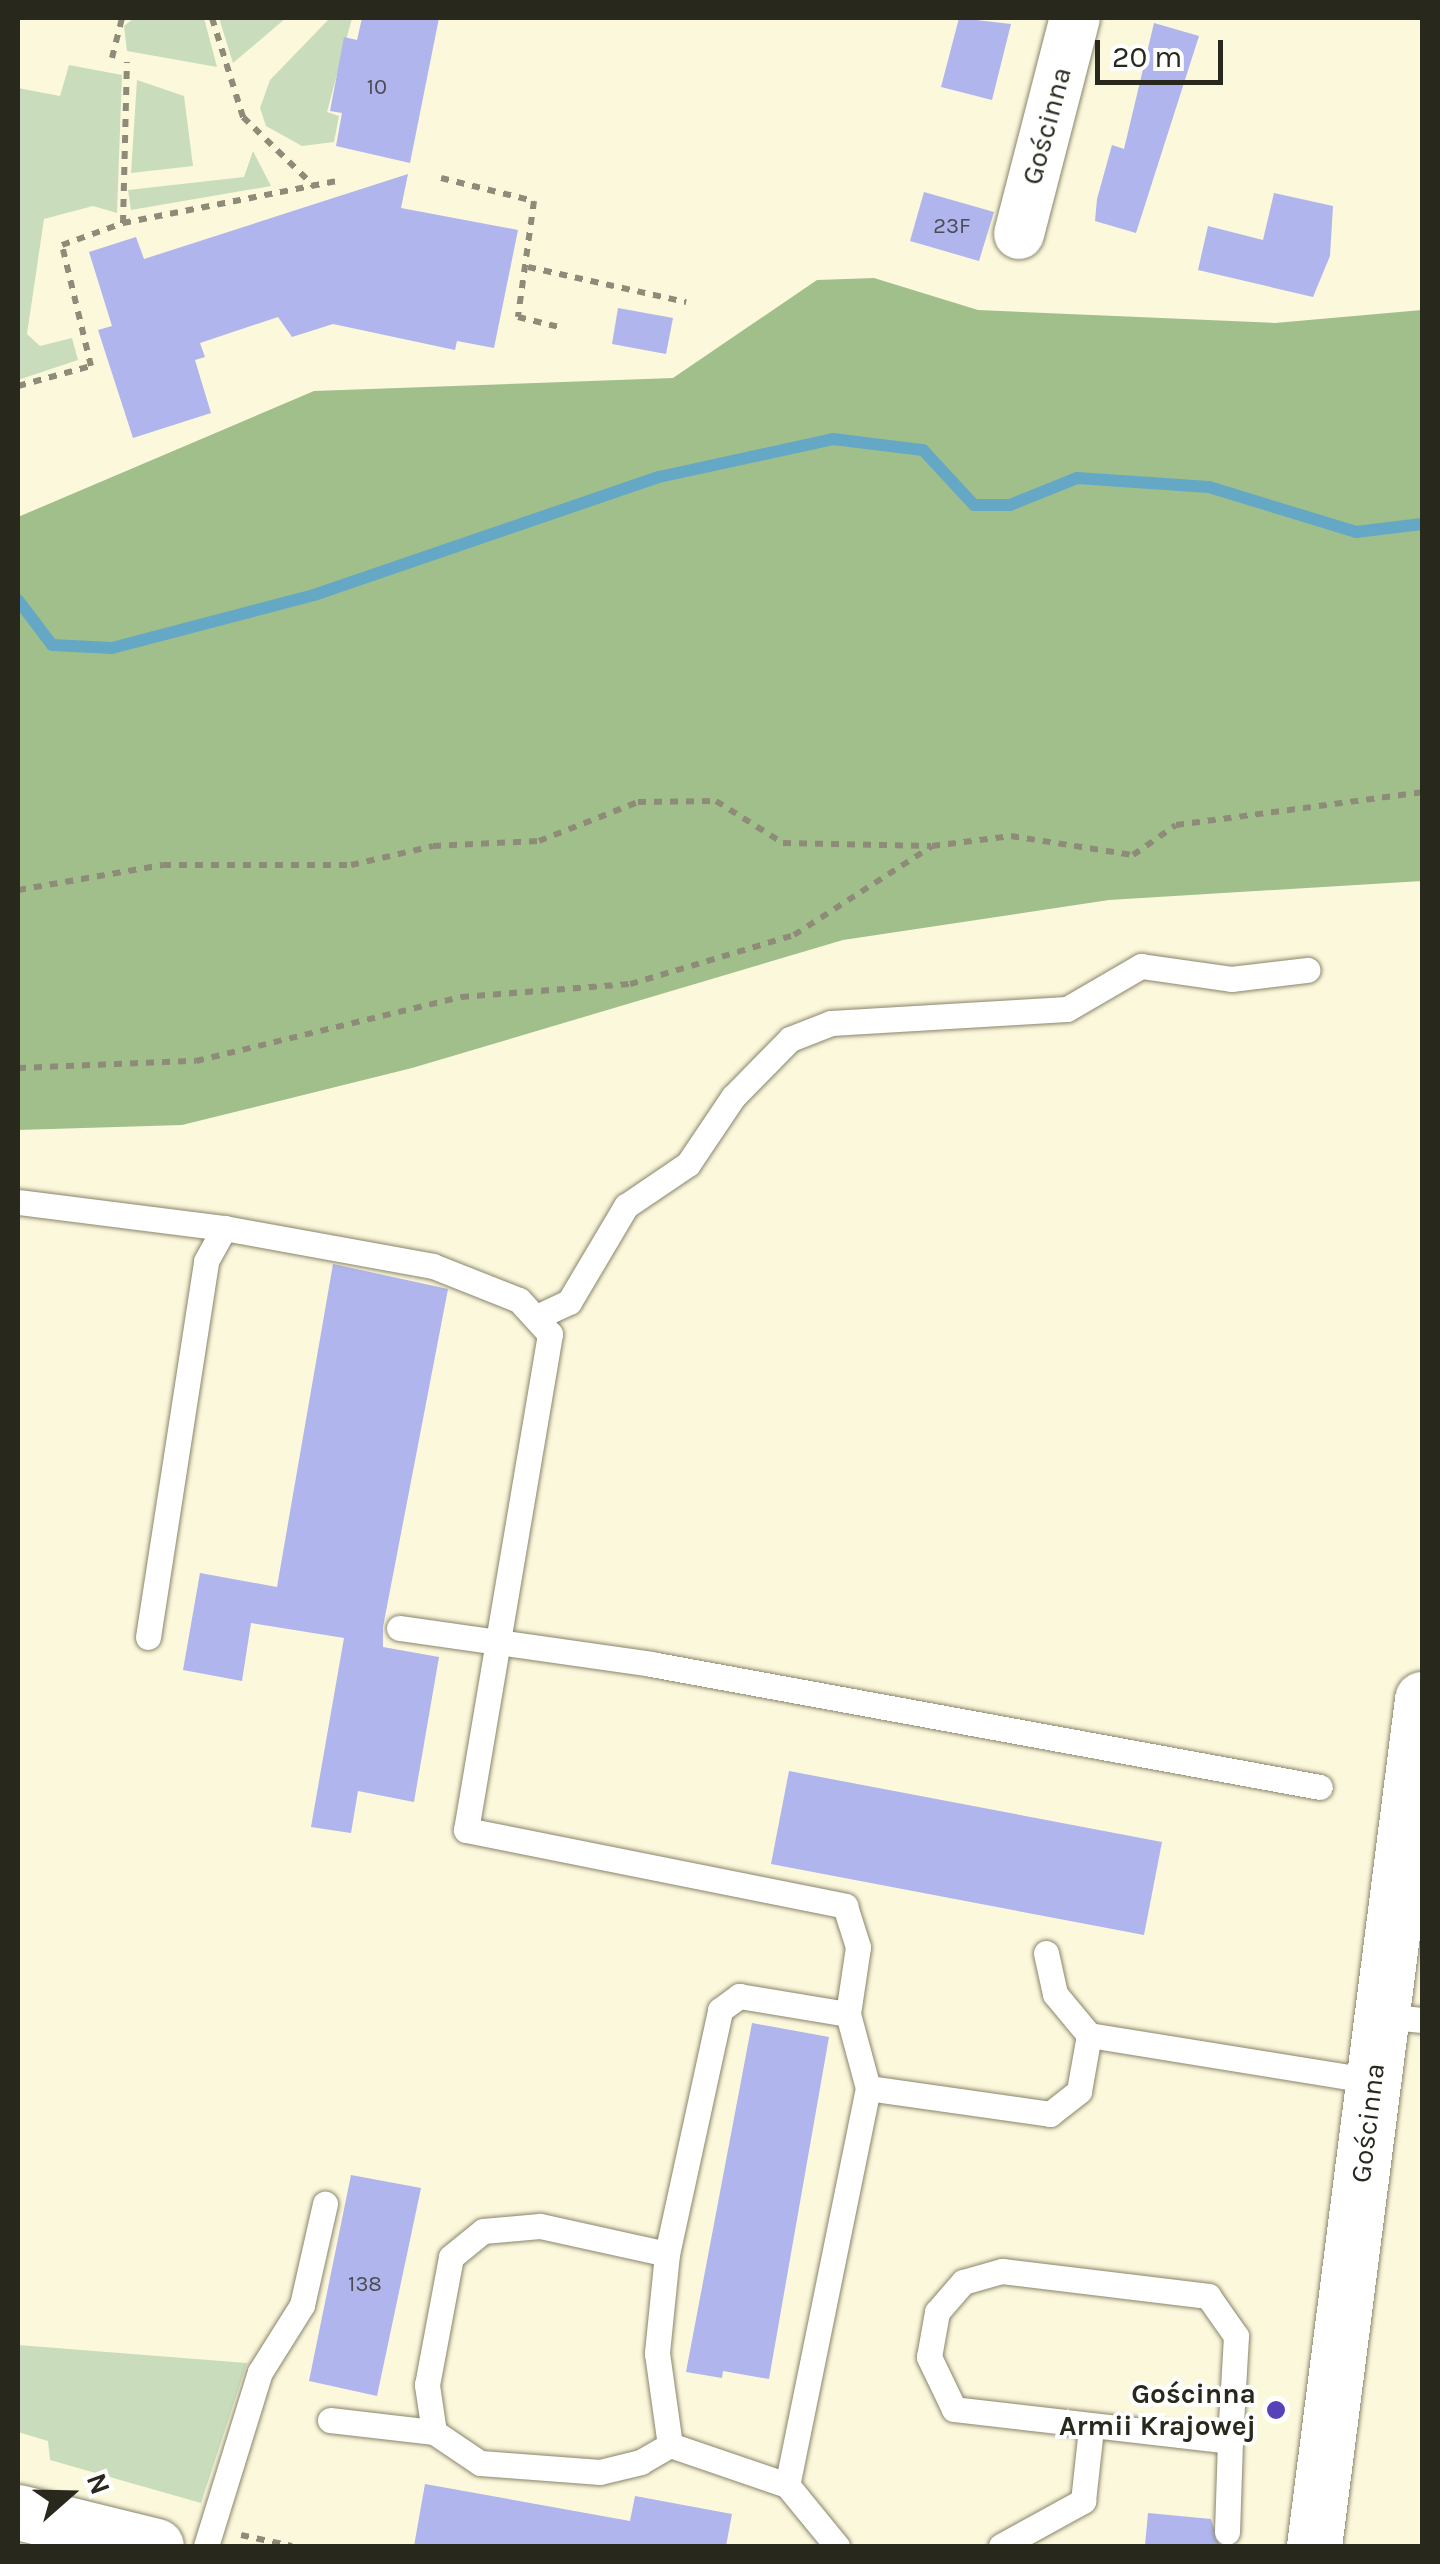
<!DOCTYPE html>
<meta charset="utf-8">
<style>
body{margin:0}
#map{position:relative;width:1440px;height:2564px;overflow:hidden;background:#fcf8dc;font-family:Karla,sans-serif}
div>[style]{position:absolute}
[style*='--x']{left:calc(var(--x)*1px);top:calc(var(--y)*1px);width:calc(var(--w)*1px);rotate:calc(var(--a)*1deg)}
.green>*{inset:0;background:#c9ddbc}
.forest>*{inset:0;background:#a1bf8a}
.stream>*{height:12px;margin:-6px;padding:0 6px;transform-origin:6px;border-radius:6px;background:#65a8c5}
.building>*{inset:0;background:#b0b5ed}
.path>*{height:6px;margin-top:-3px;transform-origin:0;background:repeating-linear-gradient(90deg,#8e8c79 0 8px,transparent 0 16px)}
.roads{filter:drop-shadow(0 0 2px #89856c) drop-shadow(0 0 2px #89856c)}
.lane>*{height:25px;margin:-12.5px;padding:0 12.5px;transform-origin:12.5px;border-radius:12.5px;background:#fff}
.street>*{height:50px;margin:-25px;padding:0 25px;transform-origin:25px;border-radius:25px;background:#fff}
.secondary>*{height:55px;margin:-27.5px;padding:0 27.5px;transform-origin:27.5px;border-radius:27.5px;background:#fff}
.dots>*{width:28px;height:28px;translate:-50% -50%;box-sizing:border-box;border:5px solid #fff;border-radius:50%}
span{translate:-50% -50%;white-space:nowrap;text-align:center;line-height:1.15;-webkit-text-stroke:8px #fff;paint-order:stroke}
.number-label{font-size:22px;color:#4b4b51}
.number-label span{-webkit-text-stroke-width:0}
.street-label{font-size:28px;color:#29281d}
.poi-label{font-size:28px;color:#29281d;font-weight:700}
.right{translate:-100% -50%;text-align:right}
.frame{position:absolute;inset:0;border:20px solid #29281d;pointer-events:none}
.north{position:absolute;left:20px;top:2444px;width:100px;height:100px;-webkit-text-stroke:8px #fff;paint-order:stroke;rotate:70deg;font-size:28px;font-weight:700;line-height:40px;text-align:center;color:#29281d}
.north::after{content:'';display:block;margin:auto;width:35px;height:45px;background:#29281d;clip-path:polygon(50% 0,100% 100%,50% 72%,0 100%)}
.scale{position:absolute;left:1095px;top:40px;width:128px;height:45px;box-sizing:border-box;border:5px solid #29281d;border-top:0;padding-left:12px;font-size:30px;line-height:35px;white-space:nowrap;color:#29281d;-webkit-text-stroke:8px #fff;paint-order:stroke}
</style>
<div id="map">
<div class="green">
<i style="clip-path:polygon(134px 18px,204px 18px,217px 67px,127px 51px,124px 26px)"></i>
<i style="clip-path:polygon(219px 18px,286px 18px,233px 63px)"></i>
<i style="clip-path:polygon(352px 18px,327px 112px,339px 116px,334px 142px,302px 146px,266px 126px,260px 108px,270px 80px,329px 19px)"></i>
<i style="clip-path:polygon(69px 65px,122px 75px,117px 213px,93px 206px,44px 219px,27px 334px,40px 346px,72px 338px,78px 360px,18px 380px,18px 88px,60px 96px)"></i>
<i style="clip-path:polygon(137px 80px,184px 96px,193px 166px,131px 173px)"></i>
<i style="clip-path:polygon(253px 151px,271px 186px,131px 210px,128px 190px,244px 177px)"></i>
<i style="clip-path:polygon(18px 2345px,247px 2363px,201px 2503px,50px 2460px,48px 2441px,18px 2432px)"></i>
</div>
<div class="forest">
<i style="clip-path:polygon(874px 278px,978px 310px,1275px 323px,1422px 310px,1422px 881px,1109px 900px,843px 940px,412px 1068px,182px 1125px,18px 1130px,18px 517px,314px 391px,673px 378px,817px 280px)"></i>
</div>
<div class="stream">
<i style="--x:18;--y:600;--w:56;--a:52.9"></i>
<i style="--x:52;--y:645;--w:60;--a:2.9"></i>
<i style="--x:112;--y:648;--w:209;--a:-14.7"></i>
<i style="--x:314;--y:595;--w:365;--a:-18.9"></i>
<i style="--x:659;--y:477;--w:178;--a:-12.3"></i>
<i style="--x:833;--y:439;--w:91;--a:7"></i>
<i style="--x:923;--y:450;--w:75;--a:47.2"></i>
<i style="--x:974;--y:505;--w:36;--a:0"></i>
<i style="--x:1010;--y:505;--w:72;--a:-21.9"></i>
<i style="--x:1077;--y:478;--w:132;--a:3.9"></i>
<i style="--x:1209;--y:487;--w:154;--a:17"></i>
<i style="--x:1356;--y:532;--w:66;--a:-6.9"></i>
</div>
<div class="building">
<i style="clip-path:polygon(362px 18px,439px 18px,410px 163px,336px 146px,342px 113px,330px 111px,344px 37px,357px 40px)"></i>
<i style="clip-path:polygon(959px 18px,1011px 24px,992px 100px,941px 87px)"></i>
<i style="clip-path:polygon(1154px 23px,1199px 36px,1136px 233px,1095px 221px,1097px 199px,1112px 145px,1124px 149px)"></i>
<i style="clip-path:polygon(408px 174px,401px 208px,518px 230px,494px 348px,457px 341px,455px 350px,333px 324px,292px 337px,278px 317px,200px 343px,205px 357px,195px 360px,211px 413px,133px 438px,98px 330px,112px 326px,89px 252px,136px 237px,144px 259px)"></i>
<i style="clip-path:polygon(924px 192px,994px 212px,979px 261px,910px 241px)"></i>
<i style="clip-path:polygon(1274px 193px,1333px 206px,1330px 256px,1313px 297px,1198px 270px,1208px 226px,1263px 240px)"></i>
<i style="clip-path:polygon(618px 308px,673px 318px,666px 354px,612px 344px)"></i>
<i style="clip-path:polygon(333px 1264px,448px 1289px,383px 1627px,383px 1647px,439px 1657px,414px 1802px,358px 1791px,351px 1833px,311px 1827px,344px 1638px,251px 1623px,242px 1681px,183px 1670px,200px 1573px,277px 1587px)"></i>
<i style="clip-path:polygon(789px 1771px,1162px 1842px,1144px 1935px,771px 1864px)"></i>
<i style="clip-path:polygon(752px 2023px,829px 2037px,769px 2379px,723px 2371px,722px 2378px,686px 2372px)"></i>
<i style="clip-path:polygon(351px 2175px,421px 2188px,377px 2396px,309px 2381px)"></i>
<i style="clip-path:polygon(425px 2484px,630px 2521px,635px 2496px,732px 2514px,726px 2546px,414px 2546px)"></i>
<i style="clip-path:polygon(1148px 2513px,1211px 2519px,1220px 2546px,1145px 2546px)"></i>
</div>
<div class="path">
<i style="--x:212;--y:18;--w:104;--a:72.6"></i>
<i style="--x:243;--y:117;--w:99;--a:44.2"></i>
<i style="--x:112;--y:58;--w:41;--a:-76"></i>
<i style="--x:441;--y:178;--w:96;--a:13.9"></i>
<i style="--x:534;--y:201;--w:117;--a:97.9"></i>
<i style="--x:518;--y:317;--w:46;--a:13.7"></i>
<i style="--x:123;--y:223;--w:223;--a:-11.1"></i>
<i style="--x:528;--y:267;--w:162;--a:12.5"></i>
<i style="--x:18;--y:386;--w:76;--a:-15.3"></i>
<i style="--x:91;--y:366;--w:124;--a:-103.5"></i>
<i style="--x:62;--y:245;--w:65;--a:-19.8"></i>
<i style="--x:123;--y:223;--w:161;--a:-88.6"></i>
<i style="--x:18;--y:890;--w:147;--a:-9.8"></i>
<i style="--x:163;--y:865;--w:188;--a:0"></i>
<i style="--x:351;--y:865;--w:84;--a:-13"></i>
<i style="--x:433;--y:846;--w:106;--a:-2.7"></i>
<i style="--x:539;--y:841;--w:106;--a:-21.5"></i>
<i style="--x:638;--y:802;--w:78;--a:-0.7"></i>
<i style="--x:716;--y:801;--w:79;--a:32.1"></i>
<i style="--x:783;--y:843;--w:148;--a:1.2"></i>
<i style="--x:18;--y:1068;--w:178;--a:-2.3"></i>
<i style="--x:196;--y:1061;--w:273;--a:-13.6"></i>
<i style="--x:461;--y:997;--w:169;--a:-4.4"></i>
<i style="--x:630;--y:984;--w:171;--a:-16.6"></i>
<i style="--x:794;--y:935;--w:164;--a:-32.8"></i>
<i style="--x:932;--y:846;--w:80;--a:-7.2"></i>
<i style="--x:1011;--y:836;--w:123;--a:8.9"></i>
<i style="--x:1133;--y:855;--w:52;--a:-34.9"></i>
<i style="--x:1176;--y:825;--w:248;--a:-7.6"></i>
<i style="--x:241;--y:2535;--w:52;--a:12.2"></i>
</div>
<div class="roads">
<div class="lane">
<i style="--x:18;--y:1202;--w:208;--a:7.2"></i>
<i style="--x:541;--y:1315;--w:31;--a:-25"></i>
<i style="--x:569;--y:1302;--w:112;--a:-59.3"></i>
<i style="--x:626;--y:1206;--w:75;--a:-34.1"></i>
<i style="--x:688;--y:1164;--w:81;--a:-56.1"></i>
<i style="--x:733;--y:1097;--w:81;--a:-45.5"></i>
<i style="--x:790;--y:1039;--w:44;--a:-21.3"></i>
<i style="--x:831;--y:1023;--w:236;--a:-3.4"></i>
<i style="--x:1067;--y:1009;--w:86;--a:-30.2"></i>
<i style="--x:1141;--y:966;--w:91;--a:8.2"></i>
<i style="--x:1231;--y:979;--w:77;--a:-6.8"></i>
<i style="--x:399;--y:1628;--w:255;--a:8.1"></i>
<i style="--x:651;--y:1664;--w:680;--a:10.42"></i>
<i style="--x:148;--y:1637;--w:380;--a:-81.2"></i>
<i style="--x:206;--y:1261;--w:38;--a:-61"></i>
<i style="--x:224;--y:1228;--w:212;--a:10.3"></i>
<i style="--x:433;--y:1266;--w:92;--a:21.6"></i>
<i style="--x:519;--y:1300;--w:46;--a:47.6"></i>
<i style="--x:550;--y:1334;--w:503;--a:99.61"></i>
<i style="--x:466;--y:1830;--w:387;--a:11.3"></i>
<i style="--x:845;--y:1906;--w:43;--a:72.4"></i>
<i style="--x:858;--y:1947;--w:68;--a:98.5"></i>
<i style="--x:1046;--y:1953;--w:42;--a:77.6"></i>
<i style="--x:1055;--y:1994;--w:53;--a:50.3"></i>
<i style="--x:1382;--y:2016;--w:40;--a:5.7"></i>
<i style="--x:868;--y:2088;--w:184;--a:8.1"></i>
<i style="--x:1050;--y:2114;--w:37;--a:-38"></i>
<i style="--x:1079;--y:2091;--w:57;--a:-79.9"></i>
<i style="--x:1089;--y:2035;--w:289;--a:9.2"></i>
<i style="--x:540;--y:2226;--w:130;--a:12.4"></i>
<i style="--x:667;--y:2254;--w:100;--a:95.8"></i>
<i style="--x:657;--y:2353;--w:93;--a:82"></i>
<i style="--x:670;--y:2445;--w:34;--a:150"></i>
<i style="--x:641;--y:2462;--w:42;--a:166.3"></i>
<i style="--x:600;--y:2472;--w:120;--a:-175.7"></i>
<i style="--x:480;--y:2463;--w:55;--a:-146"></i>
<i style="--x:434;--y:2432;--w:48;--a:-98.5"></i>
<i style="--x:427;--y:2385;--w:130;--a:-79.4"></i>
<i style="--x:451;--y:2257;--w:41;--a:-39.1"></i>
<i style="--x:483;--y:2231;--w:57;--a:-5"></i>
<i style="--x:667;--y:2254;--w:250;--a:-77.7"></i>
<i style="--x:720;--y:2010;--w:24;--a:-36"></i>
<i style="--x:739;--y:1996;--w:110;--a:9.4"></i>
<i style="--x:848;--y:2014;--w:77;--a:74.9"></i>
<i style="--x:868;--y:2088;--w:405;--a:101.5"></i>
<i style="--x:1002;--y:2271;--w:208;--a:6.9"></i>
<i style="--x:1208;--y:2296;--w:49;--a:55"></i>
<i style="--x:1236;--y:2336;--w:105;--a:93.3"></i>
<i style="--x:1230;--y:2441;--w:278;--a:-173.4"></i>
<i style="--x:954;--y:2409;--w:58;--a:-115.7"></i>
<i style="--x:929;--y:2357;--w:46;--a:-79.9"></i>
<i style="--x:937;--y:2312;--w:40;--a:-49"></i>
<i style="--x:963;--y:2282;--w:41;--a:-15.8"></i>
<i style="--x:330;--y:2420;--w:105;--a:6.6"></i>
<i style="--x:670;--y:2445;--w:124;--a:18.9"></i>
<i style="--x:787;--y:2485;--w:79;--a:50.7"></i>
<i style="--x:1227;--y:2532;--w:91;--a:-88.1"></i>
<i style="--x:206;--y:2546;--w:182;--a:-72.8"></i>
<i style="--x:260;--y:2372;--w:79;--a:-57.9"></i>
<i style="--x:302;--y:2305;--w:104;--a:-77.2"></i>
<i style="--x:1001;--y:2546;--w:94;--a:-28.8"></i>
<i style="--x:1083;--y:2501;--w:73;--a:-83.7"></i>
</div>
<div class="street">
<i style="--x:1019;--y:234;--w:223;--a:-75.5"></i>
</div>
<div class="secondary">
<i style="--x:18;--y:2512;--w:142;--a:13.8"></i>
<i style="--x:1314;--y:2546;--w:854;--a:-82.73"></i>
</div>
</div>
<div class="dots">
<i style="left:1276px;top:2410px;background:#5842ba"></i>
</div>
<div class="number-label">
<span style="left:377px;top:88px">10</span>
<span style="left:952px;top:227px">23F</span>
<span style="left:365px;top:2285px">138</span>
</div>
<div class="street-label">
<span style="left:1047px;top:126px;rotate:-75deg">Gościnna</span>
<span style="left:1368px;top:2123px;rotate:-83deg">Gościnna</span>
</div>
<div class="poi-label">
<span class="right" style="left:1256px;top:2410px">Gościnna<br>Armii Krajowej</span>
</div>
<div class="frame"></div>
<div class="north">N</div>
<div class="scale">20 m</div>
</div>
